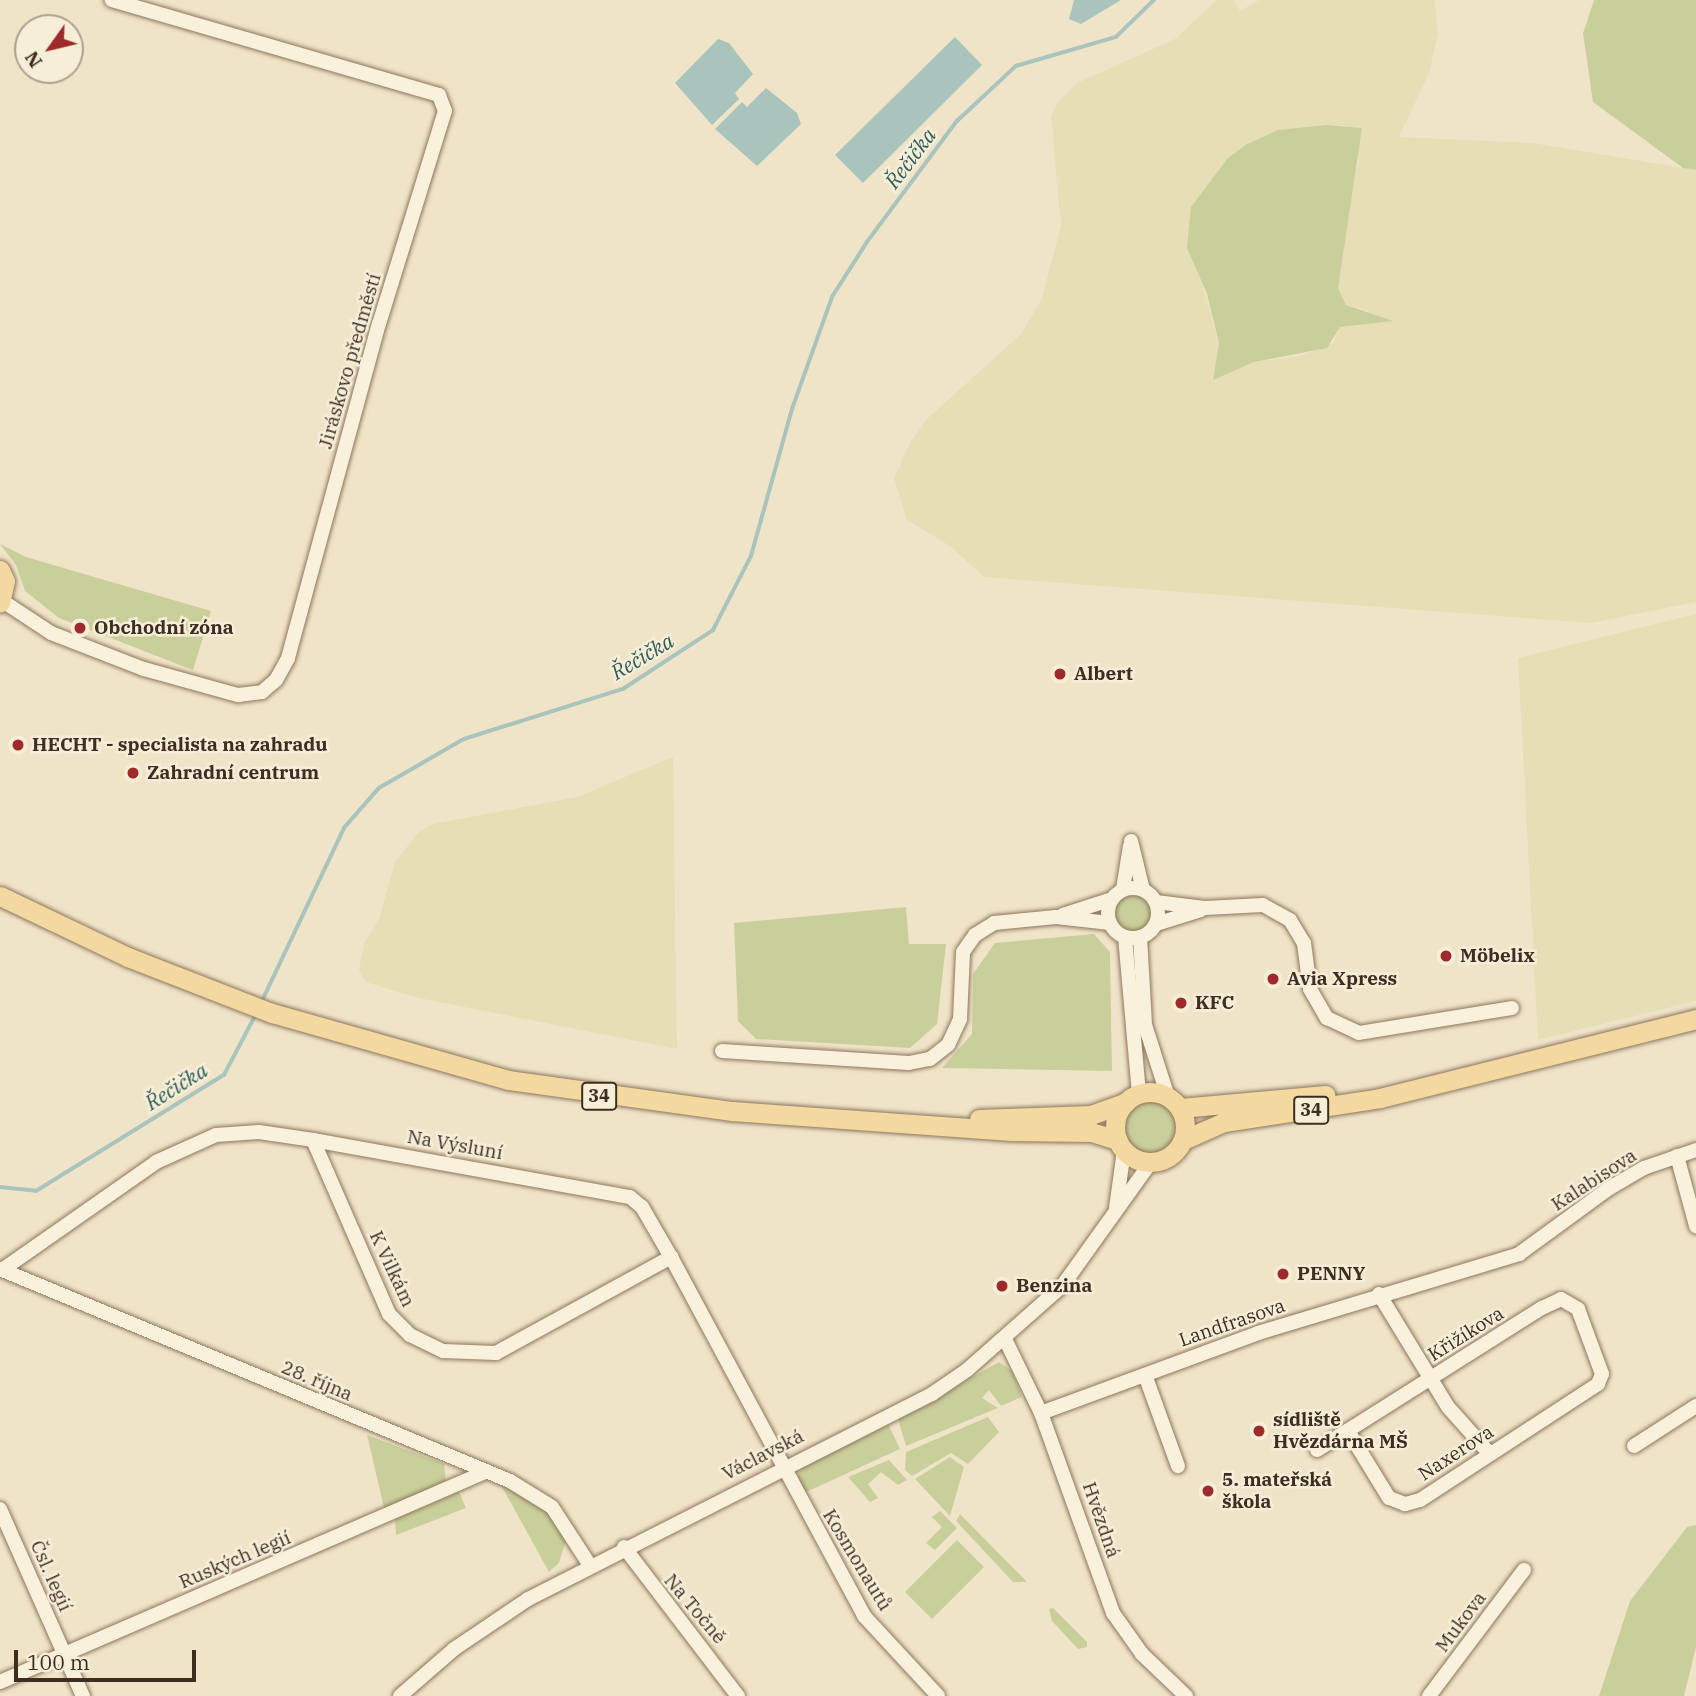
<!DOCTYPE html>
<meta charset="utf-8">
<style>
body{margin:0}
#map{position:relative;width:1696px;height:1696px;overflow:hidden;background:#f0e4c8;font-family:"IBM Plex Serif",serif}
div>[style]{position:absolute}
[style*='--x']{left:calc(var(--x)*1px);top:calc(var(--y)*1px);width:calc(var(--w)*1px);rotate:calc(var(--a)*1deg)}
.farmland>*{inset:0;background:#e6deb5}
.green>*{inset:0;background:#c9cf9b}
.round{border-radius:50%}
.water>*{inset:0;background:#a9c4bc}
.stream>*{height:3.5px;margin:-1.75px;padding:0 1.75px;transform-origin:1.75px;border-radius:1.75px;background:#a9c4bc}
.roads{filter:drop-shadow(0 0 2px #8d765c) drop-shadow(0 0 2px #8d765c)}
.minor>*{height:14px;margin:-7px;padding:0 7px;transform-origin:7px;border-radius:7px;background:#faf1dc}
.minor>.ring{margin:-7px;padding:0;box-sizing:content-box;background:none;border:14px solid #faf1dc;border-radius:50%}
.major>*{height:19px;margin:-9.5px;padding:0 9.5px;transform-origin:9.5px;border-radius:9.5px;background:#f3d9a0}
.major>.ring{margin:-9.5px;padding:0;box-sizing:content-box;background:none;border:19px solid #f3d9a0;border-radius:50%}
.dots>*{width:19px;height:19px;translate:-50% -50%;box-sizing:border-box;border:4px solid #f7eed8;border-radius:50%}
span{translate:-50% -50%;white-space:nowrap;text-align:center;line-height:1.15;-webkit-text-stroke:5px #f7eed8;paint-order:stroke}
.shield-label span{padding:2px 5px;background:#f7eed8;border:2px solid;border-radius:5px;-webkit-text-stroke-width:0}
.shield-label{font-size:18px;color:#3d2e20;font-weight:700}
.street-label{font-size:19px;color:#3d2e20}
.poi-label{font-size:19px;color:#3d2e20;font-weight:700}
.left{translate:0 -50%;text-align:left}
.water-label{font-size:21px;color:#2f5d5a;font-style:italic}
.north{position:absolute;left:14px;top:14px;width:70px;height:70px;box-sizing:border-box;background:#f7eed8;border:2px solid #ada18e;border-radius:50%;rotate:236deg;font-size:19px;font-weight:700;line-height:28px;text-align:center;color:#3d2e20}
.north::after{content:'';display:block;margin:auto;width:24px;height:32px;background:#9e2a2b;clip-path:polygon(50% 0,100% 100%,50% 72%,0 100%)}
.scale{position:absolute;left:14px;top:1650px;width:182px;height:32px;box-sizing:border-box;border:4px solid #3d2e20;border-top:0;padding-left:9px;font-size:21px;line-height:24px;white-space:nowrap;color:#3d2e20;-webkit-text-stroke:5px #f7eed8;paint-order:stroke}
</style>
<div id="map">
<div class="farmland">
<i style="clip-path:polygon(evenodd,1217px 0,1234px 0,1240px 11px,1259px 0,1435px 0,1438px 33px,1429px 73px,1399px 137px,1532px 143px,1696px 170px,1696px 602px,1591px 623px,984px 577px,950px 546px,907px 520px,894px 478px,911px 441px,928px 418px,1021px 334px,1042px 298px,1061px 226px,1051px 116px,1056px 105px,1075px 84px,1175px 39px,1217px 0,1345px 125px,1359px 161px,1345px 212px,1338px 288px,1346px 305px,1370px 311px,1340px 327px,1333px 343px,1300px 356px,1254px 362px,1213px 379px,1219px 343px,1199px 273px,1191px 207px,1229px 158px,1247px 144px,1278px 130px,1345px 125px)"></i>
<i style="clip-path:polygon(1696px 614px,1696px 1001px,1538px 1040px,1518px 658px)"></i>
<i style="clip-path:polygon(673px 757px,677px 1049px,414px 997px,366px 982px,359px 970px,364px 944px,379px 919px,395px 862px,418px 833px,433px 824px,577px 797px)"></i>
</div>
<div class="green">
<i style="clip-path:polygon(1594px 0,1696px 0,1696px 170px,1683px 168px,1593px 102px,1583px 33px)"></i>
<i style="clip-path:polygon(1326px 125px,1362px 128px,1338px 288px,1346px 305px,1393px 321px,1340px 327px,1327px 348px,1254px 362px,1213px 380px,1219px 343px,1207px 294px,1187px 248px,1191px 207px,1228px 158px,1247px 144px,1278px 130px)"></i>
<i style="clip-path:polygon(0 544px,26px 557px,211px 611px,193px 670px,59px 618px,25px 591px,16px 565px)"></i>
<i class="round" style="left:1115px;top:896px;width:36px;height:36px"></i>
<i style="clip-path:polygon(906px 907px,909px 944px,946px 944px,937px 1024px,910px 1048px,756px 1039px,738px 1021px,734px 923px)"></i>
<i style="clip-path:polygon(1094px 934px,1110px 952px,1112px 1071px,942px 1068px,972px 1034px,973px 974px,995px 943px)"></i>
<i class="round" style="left:1123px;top:1100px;width:54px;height:54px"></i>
<i style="clip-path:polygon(999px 1362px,1012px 1371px,1022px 1397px,1001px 1406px,989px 1390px,982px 1398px,998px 1408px,906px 1446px,898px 1419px)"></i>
<i style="clip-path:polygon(988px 1417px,999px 1432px,968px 1464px,951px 1453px,912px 1476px,905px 1470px,906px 1452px)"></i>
<i style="clip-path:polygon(888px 1424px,900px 1449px,804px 1493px,797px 1479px,801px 1469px)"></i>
<i style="clip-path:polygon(367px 1435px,444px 1464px,446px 1481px,385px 1512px)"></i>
<i style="clip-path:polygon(950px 1457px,964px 1467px,950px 1516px,915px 1479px)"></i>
<i style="clip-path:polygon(889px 1460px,907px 1480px,898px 1485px,881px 1472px,868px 1484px,878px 1498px,870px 1502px,848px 1477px)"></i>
<i style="clip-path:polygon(501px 1485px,546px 1509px,566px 1540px,559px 1563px,549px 1572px)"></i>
<i style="clip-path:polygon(459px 1492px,466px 1508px,396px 1535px,395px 1519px)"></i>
<i style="clip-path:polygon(940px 1511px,957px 1528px,935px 1550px,926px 1543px,942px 1527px,932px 1517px)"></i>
<i style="clip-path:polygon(960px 1514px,1027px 1582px,1013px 1582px,956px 1521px)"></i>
<i style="clip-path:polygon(1696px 1525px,1696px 1647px,1684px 1696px,1599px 1696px,1630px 1601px,1687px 1527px)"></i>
<i style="clip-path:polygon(957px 1540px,984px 1567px,932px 1619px,905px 1592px)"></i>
<i style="clip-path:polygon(1053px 1608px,1087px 1642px,1087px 1647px,1078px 1649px,1052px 1621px,1049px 1609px)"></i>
</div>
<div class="water">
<i style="clip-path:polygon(1074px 0,1121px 0,1081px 24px,1069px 19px)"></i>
<i style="clip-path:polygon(955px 37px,982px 65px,863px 183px,835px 155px)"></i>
<i style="clip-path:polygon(718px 39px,729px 43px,753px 74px,735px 93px,739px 99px,712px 125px,675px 83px)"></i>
<i style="clip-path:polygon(766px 88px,797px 113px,801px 124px,757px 166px,715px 129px,742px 102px,747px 107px)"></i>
</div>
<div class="stream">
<i style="--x:262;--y:1001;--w:191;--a:-64.6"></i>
<i style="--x:344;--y:828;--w:53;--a:-48.8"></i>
<i style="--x:379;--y:788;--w:98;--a:-30"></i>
<i style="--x:464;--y:739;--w:167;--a:-17.5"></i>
<i style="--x:623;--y:689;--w:108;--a:-33.2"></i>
<i style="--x:713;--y:630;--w:83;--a:-62.8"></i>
<i style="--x:751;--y:556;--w:153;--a:-74.4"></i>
<i style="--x:792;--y:409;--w:119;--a:-70.3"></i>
<i style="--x:832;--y:297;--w:65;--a:-57.5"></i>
<i style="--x:867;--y:242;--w:151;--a:-53.4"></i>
<i style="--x:957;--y:121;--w:81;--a:-43"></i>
<i style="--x:1016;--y:66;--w:104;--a:-16.2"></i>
<i style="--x:1116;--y:37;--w:53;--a:-44.2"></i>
<i style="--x:0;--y:1187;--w:36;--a:6"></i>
<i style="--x:36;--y:1191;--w:221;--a:-31.7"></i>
<i style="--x:224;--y:1075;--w:69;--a:-62.3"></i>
</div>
<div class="roads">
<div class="minor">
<i style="--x:1;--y:600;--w:60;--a:33.4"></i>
<i style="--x:51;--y:633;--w:100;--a:21.2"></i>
<i style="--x:144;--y:669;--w:98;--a:15.5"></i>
<i style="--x:238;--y:695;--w:24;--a:-7"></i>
<i style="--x:262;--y:692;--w:18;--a:-41"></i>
<i style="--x:276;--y:680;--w:25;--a:-61"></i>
<i style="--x:288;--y:658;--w:346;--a:-74.8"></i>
<i style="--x:379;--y:324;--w:223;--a:-72.8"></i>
<i style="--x:445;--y:111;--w:17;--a:-111"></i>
<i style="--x:439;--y:95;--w:341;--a:-163.8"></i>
<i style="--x:1131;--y:841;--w:50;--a:76.2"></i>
<i class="ring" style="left:1108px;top:888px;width:36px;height:36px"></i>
<i style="--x:1123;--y:889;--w:44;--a:-80.8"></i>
<i style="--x:1156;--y:902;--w:49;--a:7"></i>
<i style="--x:1205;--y:908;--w:58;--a:-3"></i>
<i style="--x:1263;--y:905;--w:31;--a:29"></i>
<i style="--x:1290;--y:920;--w:27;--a:59"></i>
<i style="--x:1304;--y:943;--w:46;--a:82.6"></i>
<i style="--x:1310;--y:989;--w:34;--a:60"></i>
<i style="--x:1327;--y:1018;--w:35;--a:25"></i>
<i style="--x:1359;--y:1033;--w:155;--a:-9.3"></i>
<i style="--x:1063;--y:915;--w:52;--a:-18.1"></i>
<i style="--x:1156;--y:924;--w:47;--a:-17.3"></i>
<i style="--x:1125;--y:937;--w:158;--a:84.9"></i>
<i style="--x:1140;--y:937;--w:88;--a:86.7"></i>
<i style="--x:1145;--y:1025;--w:76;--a:72.3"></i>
<i style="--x:722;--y:1051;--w:187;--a:3.7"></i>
<i style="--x:909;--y:1063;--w:21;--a:-11"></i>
<i style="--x:930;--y:1059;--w:23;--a:-38"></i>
<i style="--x:948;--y:1045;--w:29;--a:-65"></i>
<i style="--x:960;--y:1019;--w:67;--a:-87.4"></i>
<i style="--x:963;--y:952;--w:21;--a:-55"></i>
<i style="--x:975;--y:935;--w:22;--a:-32"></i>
<i style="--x:994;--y:923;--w:62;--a:-5.5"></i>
<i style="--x:1056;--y:917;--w:54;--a:6.3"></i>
<i style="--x:313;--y:1140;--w:190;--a:66.4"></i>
<i style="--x:389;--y:1314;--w:30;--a:45"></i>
<i style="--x:410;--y:1335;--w:37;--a:26"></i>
<i style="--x:443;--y:1351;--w:53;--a:2.2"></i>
<i style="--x:496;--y:1353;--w:200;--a:-28.7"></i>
<i style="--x:1677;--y:1156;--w:73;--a:74.8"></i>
<i style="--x:1116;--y:1208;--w:59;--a:-82.1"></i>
<i style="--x:0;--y:1269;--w:552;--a:22.57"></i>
<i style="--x:510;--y:1481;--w:49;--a:31.8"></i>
<i style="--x:552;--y:1507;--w:68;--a:57"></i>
<i style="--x:2;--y:1270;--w:188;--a:-35"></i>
<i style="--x:156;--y:1162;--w:66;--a:-24.2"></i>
<i style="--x:216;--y:1135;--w:43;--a:-4"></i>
<i style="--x:259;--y:1132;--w:55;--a:8.4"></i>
<i style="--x:313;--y:1140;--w:322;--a:10.2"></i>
<i style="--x:630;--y:1197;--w:16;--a:40"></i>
<i style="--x:642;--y:1207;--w:58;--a:59.9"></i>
<i style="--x:671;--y:1257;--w:408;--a:61.7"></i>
<i style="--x:864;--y:1616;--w:109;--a:47.2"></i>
<i style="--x:1379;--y:1294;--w:132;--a:58.6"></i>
<i style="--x:1448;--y:1407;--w:63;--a:48.2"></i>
<i style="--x:1005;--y:1339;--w:82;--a:64.1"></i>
<i style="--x:1041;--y:1413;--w:213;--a:70.2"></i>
<i style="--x:1113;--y:1613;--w:50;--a:54.7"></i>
<i style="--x:1142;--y:1654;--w:61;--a:43.7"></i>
<i style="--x:1145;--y:1375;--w:97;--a:70.1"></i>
<i style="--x:1041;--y:1413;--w:231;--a:-20.2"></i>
<i style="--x:1258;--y:1333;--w:273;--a:-16.8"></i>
<i style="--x:1519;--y:1254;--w:110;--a:-36.1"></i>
<i style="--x:1608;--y:1189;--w:42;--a:-30.3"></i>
<i style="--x:1644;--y:1168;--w:55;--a:-19.1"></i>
<i style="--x:1634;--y:1446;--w:74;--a:-32.8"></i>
<i style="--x:1317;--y:1450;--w:266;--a:-32.3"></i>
<i style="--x:1542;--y:1308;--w:21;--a:-25"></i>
<i style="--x:1561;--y:1299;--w:20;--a:30"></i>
<i style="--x:1578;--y:1309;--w:69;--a:69.7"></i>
<i style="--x:1602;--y:1374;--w:11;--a:112"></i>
<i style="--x:1598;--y:1384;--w:212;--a:146.9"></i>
<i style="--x:1420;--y:1500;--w:16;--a:165"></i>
<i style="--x:1405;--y:1504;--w:17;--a:-159"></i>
<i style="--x:1389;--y:1498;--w:79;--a:-121.5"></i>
<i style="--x:0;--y:1509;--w:205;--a:66.1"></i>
<i style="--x:624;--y:1547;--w:188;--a:52.6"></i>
<i style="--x:0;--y:1682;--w:529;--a:-23.41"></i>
<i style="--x:400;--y:1696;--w:72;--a:-41"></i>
<i style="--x:454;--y:1649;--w:89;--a:-34"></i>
<i style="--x:528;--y:1599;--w:453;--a:-26.9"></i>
<i style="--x:932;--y:1394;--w:42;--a:-34.4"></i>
<i style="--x:967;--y:1370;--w:128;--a:-41.5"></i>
<i style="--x:1063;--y:1285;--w:151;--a:-54.4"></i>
<i style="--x:1429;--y:1696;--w:158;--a:-53"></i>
</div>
<div class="major">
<i style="--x:0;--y:570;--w:12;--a:66"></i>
<i style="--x:5;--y:581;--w:22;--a:103"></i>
<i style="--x:0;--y:896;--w:142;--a:25.5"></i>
<i style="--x:128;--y:957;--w:155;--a:21.3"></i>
<i style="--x:272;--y:1013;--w:245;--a:15.8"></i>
<i style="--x:508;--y:1080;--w:226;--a:7.9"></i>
<i style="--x:732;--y:1111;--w:280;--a:4.1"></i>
<i style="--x:1011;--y:1131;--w:80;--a:0.7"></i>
<i style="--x:1091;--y:1132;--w:28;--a:17"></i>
<i class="ring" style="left:1115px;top:1092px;width:51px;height:51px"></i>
<i style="--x:1180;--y:1108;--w:146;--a:-5.1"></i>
<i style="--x:979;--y:1119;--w:112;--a:-2"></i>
<i style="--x:1091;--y:1115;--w:37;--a:-20"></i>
<i style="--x:1183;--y:1140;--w:45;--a:-23.7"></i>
<i style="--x:1224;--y:1122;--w:158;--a:-8.7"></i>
<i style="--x:1380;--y:1098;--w:326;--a:-14"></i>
</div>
</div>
<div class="dots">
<i style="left:80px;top:628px;background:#9e2a2b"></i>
<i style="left:1060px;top:674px;background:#9e2a2b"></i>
<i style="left:18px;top:745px;background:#9e2a2b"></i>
<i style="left:133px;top:773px;background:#9e2a2b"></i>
<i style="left:1446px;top:956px;background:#9e2a2b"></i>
<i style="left:1273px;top:979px;background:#9e2a2b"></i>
<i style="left:1181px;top:1003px;background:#9e2a2b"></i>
<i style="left:1283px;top:1274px;background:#9e2a2b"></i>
<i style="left:1002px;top:1286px;background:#9e2a2b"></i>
<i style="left:1259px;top:1431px;background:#9e2a2b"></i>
<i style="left:1208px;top:1491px;background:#9e2a2b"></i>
</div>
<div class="shield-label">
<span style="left:599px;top:1096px">34</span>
<span style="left:1311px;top:1110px">34</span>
</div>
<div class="street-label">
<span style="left:350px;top:361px;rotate:-74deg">Jiráskovo předměstí</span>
<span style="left:455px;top:1145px;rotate:10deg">Na Výsluní</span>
<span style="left:1594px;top:1180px;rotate:-33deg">Kalabisova</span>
<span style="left:392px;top:1269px;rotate:65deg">K Vilkám</span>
<span style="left:1232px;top:1323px;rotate:-19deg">Landfrasova</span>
<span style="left:1466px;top:1334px;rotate:-32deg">Křižíkova</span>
<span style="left:317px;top:1381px;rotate:23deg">28. října</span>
<span style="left:1456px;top:1453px;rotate:-33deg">Naxerova</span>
<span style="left:763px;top:1455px;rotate:-27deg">Václavská</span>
<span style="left:1101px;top:1520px;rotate:71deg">Hvězdná</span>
<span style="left:235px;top:1560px;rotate:-23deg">Ruských legií</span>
<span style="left:857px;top:1560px;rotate:59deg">Kosmonautů</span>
<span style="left:51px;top:1576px;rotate:66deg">Čsl. legií</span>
<span style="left:695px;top:1609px;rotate:50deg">Na Točně</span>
<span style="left:1461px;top:1622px;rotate:-53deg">Mukova</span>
</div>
<div class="poi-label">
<span class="left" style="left:94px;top:628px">Obchodní zóna</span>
<span class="left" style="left:1074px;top:674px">Albert</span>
<span class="left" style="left:32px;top:745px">HECHT - specialista na zahradu</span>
<span class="left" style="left:147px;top:773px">Zahradní centrum</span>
<span class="left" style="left:1460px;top:956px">Möbelix</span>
<span class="left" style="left:1287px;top:979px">Avia Xpress</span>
<span class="left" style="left:1195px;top:1003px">KFC</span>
<span class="left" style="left:1297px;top:1274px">PENNY</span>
<span class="left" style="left:1016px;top:1286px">Benzina</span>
<span class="left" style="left:1273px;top:1431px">sídliště<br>Hvězdárna MŠ</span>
<span class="left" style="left:1222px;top:1491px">5. mateřská<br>škola</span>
</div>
<div class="water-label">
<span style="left:910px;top:158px;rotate:-53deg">Řečička</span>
<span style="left:642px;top:656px;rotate:-31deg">Řečička</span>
<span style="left:176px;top:1086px;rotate:-32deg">Řečička</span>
</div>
<div class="north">N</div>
<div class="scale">100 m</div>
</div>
